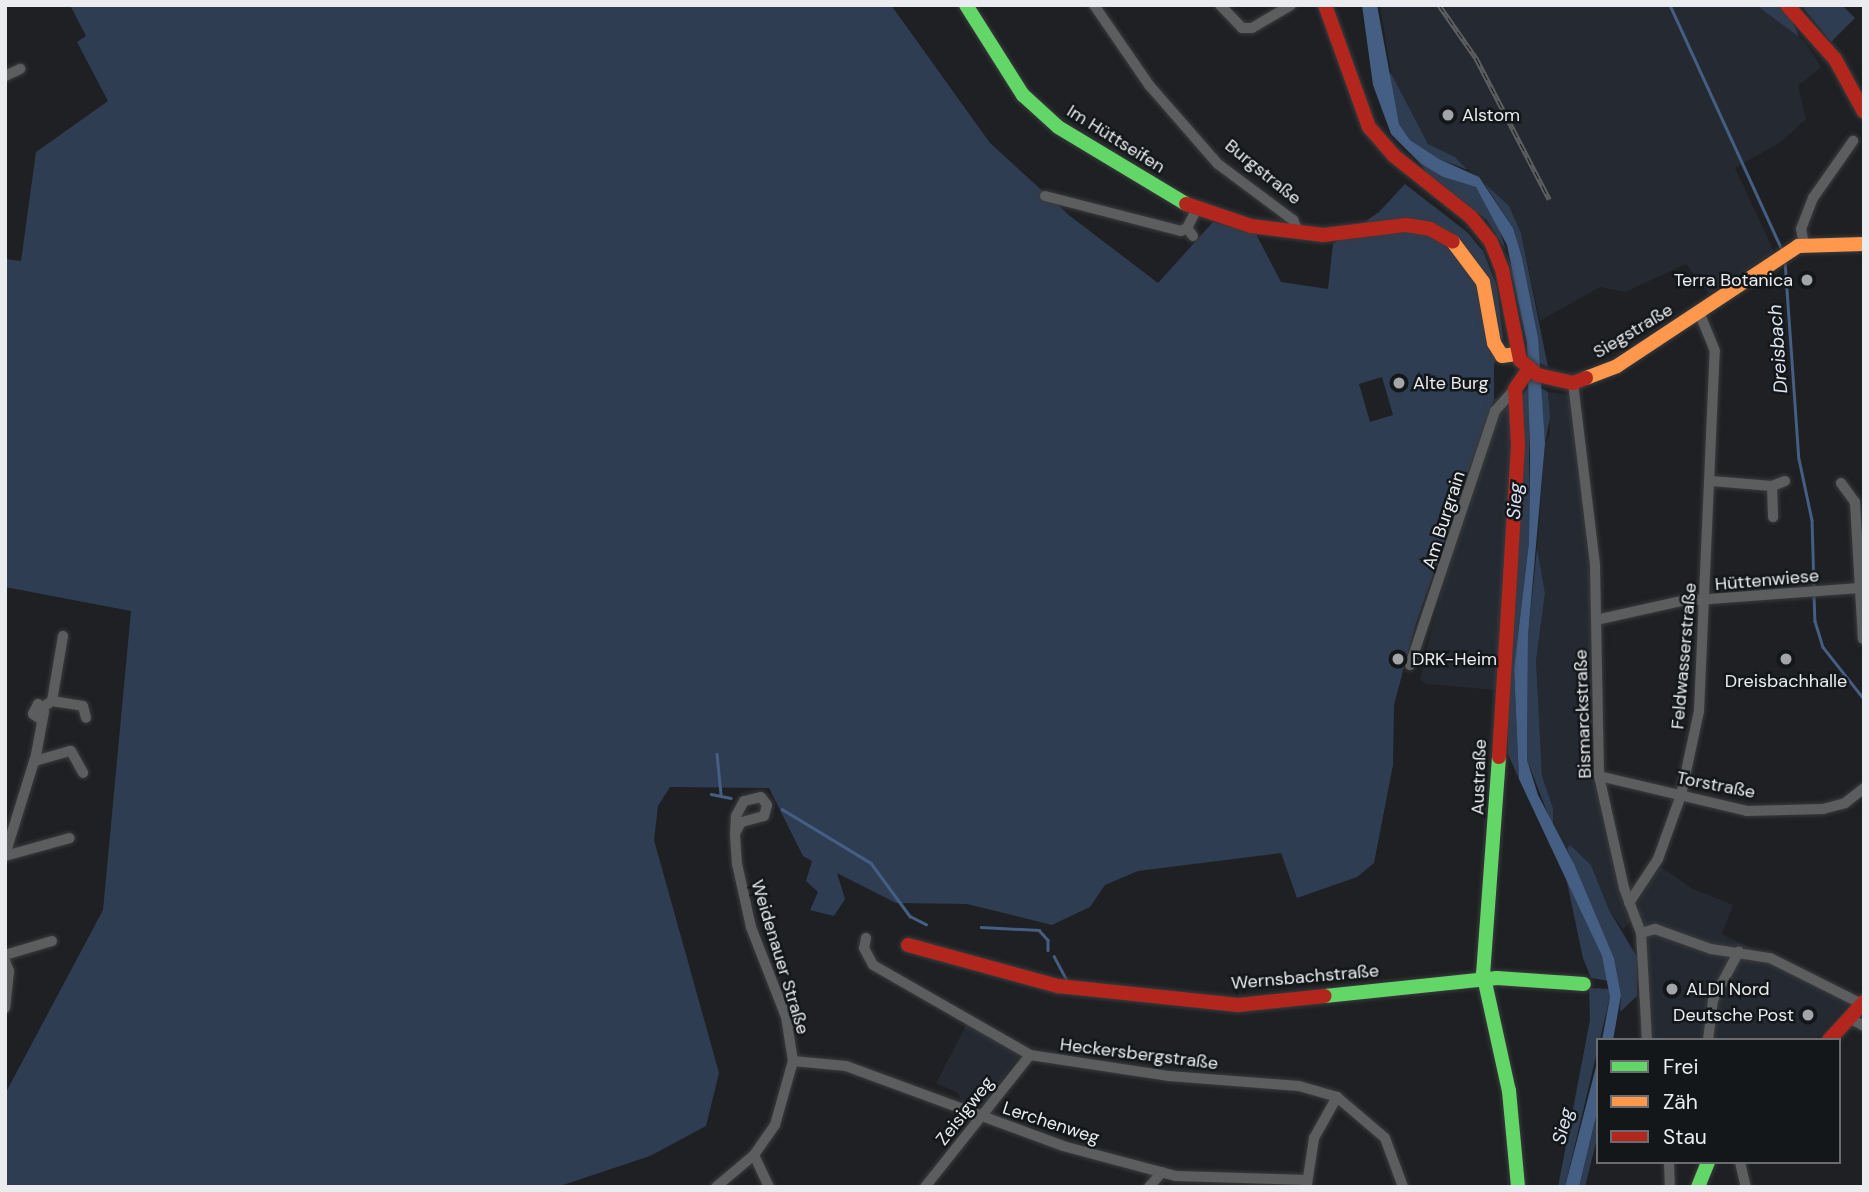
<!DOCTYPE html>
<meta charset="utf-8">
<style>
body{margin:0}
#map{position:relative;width:1869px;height:1192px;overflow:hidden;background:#1e2023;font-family:"DM Sans",sans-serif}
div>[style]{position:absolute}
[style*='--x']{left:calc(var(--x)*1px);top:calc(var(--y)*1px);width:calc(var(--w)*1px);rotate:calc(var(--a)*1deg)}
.built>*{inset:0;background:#252a32}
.green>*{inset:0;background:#2f3d53}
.water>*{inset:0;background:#455e83}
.stream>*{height:2.5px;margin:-1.25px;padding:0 1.25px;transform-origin:1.25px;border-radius:1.25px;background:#455e83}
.roads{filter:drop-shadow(0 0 2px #3a3b3d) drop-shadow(0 0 2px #3a3b3d)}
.street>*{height:10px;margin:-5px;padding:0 5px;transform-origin:5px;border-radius:5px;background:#5c5d5e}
.fast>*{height:14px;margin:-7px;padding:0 7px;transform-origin:7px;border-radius:7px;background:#63d668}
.slow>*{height:14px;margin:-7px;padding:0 7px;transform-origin:7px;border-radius:7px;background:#ff974d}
.jam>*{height:14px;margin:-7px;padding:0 7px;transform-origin:7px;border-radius:7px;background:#b3261e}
.rail>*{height:5px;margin-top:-2.5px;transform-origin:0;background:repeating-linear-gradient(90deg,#14171a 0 8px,#5e5f61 0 16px);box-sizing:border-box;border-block:2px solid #5e5f61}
.dots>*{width:19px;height:19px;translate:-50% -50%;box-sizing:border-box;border:4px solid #14171a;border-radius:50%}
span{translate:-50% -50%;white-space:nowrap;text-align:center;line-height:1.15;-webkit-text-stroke:5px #14171a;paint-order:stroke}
.poi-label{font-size:18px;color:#eaecef}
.left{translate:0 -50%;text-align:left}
.right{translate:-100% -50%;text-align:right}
.street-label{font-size:18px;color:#eaecef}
.water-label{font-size:19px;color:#dce5f2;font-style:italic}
.frame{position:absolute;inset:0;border:7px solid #eaecef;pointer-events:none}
.legend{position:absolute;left:1596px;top:1038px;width:245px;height:126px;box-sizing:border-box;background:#14171a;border:2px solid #6a6c6f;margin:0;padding:9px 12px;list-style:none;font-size:21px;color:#eaecef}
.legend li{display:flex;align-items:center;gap:14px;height:35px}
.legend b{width:35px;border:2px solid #6a6c6f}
</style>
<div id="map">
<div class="built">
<i style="clip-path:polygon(1380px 5px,1756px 5px,1766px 11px,1805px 42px,1821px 67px,1798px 86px,1806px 119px,1782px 141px,1735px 168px,1774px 252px,1709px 294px,1686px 264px,1625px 292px,1600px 287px,1540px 321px,1521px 233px,1509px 207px,1455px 157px,1428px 144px,1391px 73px)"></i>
<i style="clip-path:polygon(1548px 392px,1571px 395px,1592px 600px,1601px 801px,1619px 889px,1632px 921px,1623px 929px,1609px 910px,1591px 865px,1570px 845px,1567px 849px,1553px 827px,1553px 808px,1542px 776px,1536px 661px,1545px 593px,1537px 548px,1545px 443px,1550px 434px)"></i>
<i style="clip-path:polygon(1494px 399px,1520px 399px,1496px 690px,1427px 684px,1420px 680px,1429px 639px)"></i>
<i style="clip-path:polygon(1660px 866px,1691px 888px,1733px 905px,1722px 934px,1854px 997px,1815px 1040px,1640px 1040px,1639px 900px)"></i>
<i style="clip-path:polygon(968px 1022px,1020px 1054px,983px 1105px,974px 1107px,962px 1103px,958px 1093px,936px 1083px)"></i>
</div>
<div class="green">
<i style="clip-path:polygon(evenodd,70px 5px,891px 5px,990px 143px,1070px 216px,1158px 283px,1213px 222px,1256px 234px,1281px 282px,1328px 289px,1333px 244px,1379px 212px,1405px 184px,1467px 232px,1483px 251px,1497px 287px,1503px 337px,1494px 365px,1494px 399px,1415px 626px,1394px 705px,1393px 765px,1374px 863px,1357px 877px,1297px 898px,1281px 853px,1138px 871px,1105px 885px,1090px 907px,1052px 925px,967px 904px,896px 903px,837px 873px,845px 899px,834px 916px,810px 910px,818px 892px,806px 881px,812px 861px,803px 856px,769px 788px,670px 787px,658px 806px,654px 840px,719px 1073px,706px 1126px,650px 1156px,557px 1187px,5px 1187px,5px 1094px,103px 910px,131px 611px,5px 587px,5px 259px,21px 261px,36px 152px,108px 101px,77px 42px,86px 36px,70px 5px,1382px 377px,1393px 415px,1370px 422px,1359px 384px,1382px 377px)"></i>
<i style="clip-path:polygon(1756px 5px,1776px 5px,1791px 17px,1799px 37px)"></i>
<i style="clip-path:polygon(1801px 5px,1842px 5px,1855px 18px,1831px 42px)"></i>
<i style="clip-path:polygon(1391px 73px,1428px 144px,1455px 157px,1468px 170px,1439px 159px,1410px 140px,1399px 124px,1387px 76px)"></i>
<i style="clip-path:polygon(1421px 164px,1443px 177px,1476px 187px,1496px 219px,1515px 279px,1528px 352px,1506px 250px,1487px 220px,1429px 176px)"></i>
<i style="clip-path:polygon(1484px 183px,1509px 206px,1521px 233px,1548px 367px,1539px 363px,1533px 313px,1513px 228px)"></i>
<i style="clip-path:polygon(1529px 386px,1529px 542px,1514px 669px,1519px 779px,1508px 754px,1507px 692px,1520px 399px)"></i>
<i style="clip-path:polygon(1541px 388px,1548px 392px,1550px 417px,1545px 443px)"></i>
<i style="clip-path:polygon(1537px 548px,1545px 593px,1536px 661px,1542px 776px,1553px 808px,1553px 827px,1527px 760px,1528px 636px)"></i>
<i style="clip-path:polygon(1570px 845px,1591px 865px,1609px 910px,1637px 957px,1637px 996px,1620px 1012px,1621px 995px,1614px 958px,1567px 849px)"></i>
<i style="clip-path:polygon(1565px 873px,1602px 956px,1609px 981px,1591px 978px,1583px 958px)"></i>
<i style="clip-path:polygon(1589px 988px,1609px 989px,1610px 997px,1565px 1187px,1558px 1187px,1590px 1020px)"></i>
<i style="clip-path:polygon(1598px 1108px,1598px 1134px,1585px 1187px,1579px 1187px)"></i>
</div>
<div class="water">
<i style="clip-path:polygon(1362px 5px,1377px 5px,1399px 124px,1410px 140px,1439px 159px,1479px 177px,1513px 228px,1522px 258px,1538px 338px,1545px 443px,1528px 636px,1527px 760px,1538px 795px,1574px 864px,1614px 958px,1621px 995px,1613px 1040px,1602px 1040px,1610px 997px,1602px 956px,1519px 779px,1514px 669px,1529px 542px,1530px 456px,1527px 343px,1507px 245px,1476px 187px,1443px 177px,1421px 164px,1391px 134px,1373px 85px)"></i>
<i style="clip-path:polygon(1598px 1059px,1598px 1108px,1579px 1187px,1565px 1187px)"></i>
</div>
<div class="stream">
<i style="--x:1670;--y:5;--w:272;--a:65.4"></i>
<i style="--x:1785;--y:261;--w:198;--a:86"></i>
<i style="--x:1799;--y:459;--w:62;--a:78"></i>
<i style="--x:1812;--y:520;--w:69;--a:88.3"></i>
<i style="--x:1814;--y:595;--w:26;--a:88"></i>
<i style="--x:1815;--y:621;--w:27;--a:73"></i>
<i style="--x:1823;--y:647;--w:66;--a:51.7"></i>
<i style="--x:717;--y:754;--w:40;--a:84.3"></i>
<i style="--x:711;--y:794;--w:20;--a:11"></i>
<i style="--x:782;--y:809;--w:104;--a:31.2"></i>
<i style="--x:871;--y:863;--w:66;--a:53.7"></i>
<i style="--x:910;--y:916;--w:18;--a:27"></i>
<i style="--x:981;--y:927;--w:58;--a:3"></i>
<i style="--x:1039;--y:930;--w:13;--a:48"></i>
<i style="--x:1048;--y:940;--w:10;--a:90"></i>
<i style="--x:1054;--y:956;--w:27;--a:62"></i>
</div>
<div class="roads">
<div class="street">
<i style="--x:1094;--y:5;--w:97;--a:55.5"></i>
<i style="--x:1149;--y:85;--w:105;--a:48.9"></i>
<i style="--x:1218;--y:164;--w:94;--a:36.7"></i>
<i style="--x:1293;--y:220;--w:12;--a:66"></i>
<i style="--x:1220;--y:5;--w:32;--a:46"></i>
<i style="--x:1242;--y:28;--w:10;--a:0"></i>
<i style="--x:1252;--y:28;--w:45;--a:-30.5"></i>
<i style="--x:5;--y:76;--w:17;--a:-25"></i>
<i style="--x:1045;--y:196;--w:140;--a:14.4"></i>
<i style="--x:1181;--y:231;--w:7;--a:-27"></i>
<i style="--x:1193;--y:236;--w:10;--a:-127"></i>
<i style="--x:1187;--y:228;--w:20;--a:-63"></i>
<i style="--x:1804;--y:244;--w:15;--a:-101"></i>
<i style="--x:1801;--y:229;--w:33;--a:-69"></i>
<i style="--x:1813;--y:198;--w:70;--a:-54.9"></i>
<i style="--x:1573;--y:383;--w:184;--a:83.1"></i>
<i style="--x:1595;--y:566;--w:210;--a:88.9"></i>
<i style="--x:1599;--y:776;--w:115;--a:77.4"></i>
<i style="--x:1624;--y:888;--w:48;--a:69.3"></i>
<i style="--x:1641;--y:933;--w:107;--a:86.8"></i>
<i style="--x:1711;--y:481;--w:61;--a:4.7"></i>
<i style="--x:1772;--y:486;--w:14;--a:-21"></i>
<i style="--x:1841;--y:483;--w:24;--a:54"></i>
<i style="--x:1855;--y:502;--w:137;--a:86.7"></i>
<i style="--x:1772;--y:486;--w:31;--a:88"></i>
<i style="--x:1596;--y:620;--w:88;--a:-12.5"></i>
<i style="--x:1682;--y:601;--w:178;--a:-4.2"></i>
<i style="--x:1410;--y:665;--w:268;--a:-71.5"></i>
<i style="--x:1495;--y:411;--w:30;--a:-48"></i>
<i style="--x:52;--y:701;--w:31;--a:9"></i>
<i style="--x:83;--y:706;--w:12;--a:76"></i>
<i style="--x:43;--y:707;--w:11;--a:-34"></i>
<i style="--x:52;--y:701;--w:66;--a:-80.4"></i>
<i style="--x:35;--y:761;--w:37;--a:-16"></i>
<i style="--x:71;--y:751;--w:25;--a:61"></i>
<i style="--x:1599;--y:776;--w:152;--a:13.3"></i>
<i style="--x:1747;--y:811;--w:76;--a:-1.5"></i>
<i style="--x:1823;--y:809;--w:23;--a:-15"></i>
<i style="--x:1845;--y:803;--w:24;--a:-38"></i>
<i style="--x:5;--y:855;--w:105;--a:-72.8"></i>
<i style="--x:36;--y:755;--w:44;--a:-79.5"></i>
<i style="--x:44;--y:712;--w:10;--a:-127"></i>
<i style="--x:38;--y:704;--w:11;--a:117"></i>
<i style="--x:33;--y:714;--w:9;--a:36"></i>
<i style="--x:5;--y:856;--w:67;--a:-15.5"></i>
<i style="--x:1629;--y:903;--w:53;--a:-56.6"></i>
<i style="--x:1658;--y:859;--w:68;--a:-70.2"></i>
<i style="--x:1681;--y:795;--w:86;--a:-77.9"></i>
<i style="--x:1699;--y:711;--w:360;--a:-87.5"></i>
<i style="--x:1715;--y:351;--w:42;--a:-112.3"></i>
<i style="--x:1641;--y:933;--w:15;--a:-16"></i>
<i style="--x:1655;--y:929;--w:59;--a:19.7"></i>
<i style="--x:1711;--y:949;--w:60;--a:8.7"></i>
<i style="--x:1770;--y:958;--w:103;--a:26.6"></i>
<i style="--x:866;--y:938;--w:10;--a:101"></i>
<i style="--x:864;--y:948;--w:19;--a:62"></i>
<i style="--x:873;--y:965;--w:181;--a:29.8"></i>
<i style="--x:1030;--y:1055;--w:141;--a:8.6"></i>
<i style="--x:1169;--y:1076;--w:130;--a:4.4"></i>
<i style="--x:1299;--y:1086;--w:40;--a:16"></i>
<i style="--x:1337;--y:1097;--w:63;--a:40.5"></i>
<i style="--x:1385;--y:1138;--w:52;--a:69.8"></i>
<i style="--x:5;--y:955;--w:49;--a:-16.6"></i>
<i style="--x:5;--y:961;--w:11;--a:68"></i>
<i style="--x:9;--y:971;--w:37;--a:96"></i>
<i style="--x:1851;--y:1019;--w:15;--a:28"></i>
<i style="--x:1708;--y:1040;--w:40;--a:-82.9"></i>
<i style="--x:1713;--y:1000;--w:55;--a:-62"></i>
<i style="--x:793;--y:1061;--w:53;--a:5.4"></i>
<i style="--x:846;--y:1066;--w:231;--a:20.2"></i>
<i style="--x:1063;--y:1146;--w:117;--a:14.9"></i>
<i style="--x:1176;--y:1176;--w:131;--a:1.7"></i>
<i style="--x:754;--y:1155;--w:35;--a:65"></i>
<i style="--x:1669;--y:1162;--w:25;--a:88"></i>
<i style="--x:1740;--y:1162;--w:26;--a:77"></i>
<i style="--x:1307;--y:1184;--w:47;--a:-81.3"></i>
<i style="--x:1314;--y:1138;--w:47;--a:-60.7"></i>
<i style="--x:716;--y:1187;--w:50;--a:-40.1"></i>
<i style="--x:754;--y:1155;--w:37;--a:-55"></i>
<i style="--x:775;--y:1125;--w:66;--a:-74.3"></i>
<i style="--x:793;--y:1061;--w:45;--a:-99"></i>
<i style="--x:786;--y:1017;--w:97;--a:-111.3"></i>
<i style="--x:751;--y:927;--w:65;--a:-102.5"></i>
<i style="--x:737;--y:864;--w:30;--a:-94"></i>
<i style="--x:735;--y:834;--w:18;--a:-87"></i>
<i style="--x:736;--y:816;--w:17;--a:-62"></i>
<i style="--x:744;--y:801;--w:17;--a:-13"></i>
<i style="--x:761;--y:797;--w:10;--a:53"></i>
<i style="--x:767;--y:805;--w:11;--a:105"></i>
<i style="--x:764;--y:816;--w:24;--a:165"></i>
<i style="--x:741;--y:822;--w:13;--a:117"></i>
<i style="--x:925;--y:1187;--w:169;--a:-51.5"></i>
<i style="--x:1149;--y:1187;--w:20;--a:-49"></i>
</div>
<div class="fast">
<i style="--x:966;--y:5;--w:107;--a:57.7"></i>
<i style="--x:1023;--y:95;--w:47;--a:42.4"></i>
<i style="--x:1058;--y:127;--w:149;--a:31"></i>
<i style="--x:1499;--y:757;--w:217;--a:94.2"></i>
<i style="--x:1483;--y:973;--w:121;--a:77.6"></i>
<i style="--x:1509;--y:1091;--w:96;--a:84.6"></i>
<i style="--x:1325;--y:996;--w:173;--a:-6"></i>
<i style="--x:1497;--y:978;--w:87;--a:3.9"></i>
<i style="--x:1698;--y:1187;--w:27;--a:-68"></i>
</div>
<div class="slow">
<i style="--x:1453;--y:242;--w:50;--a:53.1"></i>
<i style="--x:1483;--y:282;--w:62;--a:79.8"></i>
<i style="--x:1494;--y:343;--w:15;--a:58"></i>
<i style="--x:1502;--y:356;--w:14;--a:-8"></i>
<i style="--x:1586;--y:378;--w:33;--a:-21"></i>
<i style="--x:1617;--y:366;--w:217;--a:-33.5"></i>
<i style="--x:1798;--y:246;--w:66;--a:-1.7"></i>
</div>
<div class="jam">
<i style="--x:1325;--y:5;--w:130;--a:70.2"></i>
<i style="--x:1369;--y:127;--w:37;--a:49"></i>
<i style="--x:1393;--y:155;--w:100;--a:38.5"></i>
<i style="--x:1471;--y:217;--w:32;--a:51"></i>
<i style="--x:1491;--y:242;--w:29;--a:68"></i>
<i style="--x:1502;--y:269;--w:93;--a:78.8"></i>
<i style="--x:1520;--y:360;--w:23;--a:40"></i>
<i style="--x:1538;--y:375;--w:36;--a:13"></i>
<i style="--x:1573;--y:383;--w:14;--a:-21"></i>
<i style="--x:1787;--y:5;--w:72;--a:48.4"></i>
<i style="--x:1835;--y:59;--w:60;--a:61.3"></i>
<i style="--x:1186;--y:204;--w:69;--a:18.7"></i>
<i style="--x:1251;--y:226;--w:73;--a:7.1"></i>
<i style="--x:1323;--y:235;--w:84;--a:-6.9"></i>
<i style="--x:1406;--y:225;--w:24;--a:9"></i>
<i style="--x:1430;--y:229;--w:26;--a:29"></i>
<i style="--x:1499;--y:757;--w:314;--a:-86.5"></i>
<i style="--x:1518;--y:444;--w:55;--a:-93.1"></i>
<i style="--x:1515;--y:389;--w:24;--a:-55"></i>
<i style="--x:908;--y:945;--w:156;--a:15.3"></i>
<i style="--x:1058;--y:986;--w:181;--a:6"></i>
<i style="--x:1238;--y:1005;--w:87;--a:-5.9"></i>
<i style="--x:1829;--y:1040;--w:52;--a:-47.4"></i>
</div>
</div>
<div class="rail">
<i style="--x:1439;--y:5;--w:65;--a:55.1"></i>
<i style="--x:1476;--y:58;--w:159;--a:62.6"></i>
</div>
<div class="dots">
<i style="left:1448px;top:115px;background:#a3a5a8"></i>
<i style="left:1807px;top:280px;background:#a3a5a8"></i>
<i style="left:1399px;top:383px;background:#a3a5a8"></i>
<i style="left:1398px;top:659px;background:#a3a5a8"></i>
<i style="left:1786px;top:659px;background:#a3a5a8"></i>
<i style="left:1672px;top:989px;background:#a3a5a8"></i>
<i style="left:1808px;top:1015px;background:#a3a5a8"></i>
</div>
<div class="poi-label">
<span class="left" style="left:1462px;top:115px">Alstom</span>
<span class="right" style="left:1793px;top:280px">Terra Botanica</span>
<span class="left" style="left:1413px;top:383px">Alte Burg</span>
<span class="left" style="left:1412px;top:659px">DRK-Heim</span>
<span style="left:1786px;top:681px">Dreisbachhalle</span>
<span class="left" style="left:1686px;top:989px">ALDI Nord</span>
<span class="right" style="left:1794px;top:1015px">Deutsche Post</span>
</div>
<div class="street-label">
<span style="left:1116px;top:139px;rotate:32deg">Im Hüttseifen</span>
<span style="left:1263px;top:172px;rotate:39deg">Burgstraße</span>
<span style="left:1633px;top:331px;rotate:-31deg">Siegstraße</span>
<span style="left:1444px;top:520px;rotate:-72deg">Am Burgrain</span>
<span style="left:1767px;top:580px;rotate:-5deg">Hüttenwiese</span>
<span style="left:1684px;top:656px;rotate:-85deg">Feldwasserstraße</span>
<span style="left:1583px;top:714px;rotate:-92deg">Bismarckstraße</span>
<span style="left:1479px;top:777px;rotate:-88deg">Austraße</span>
<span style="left:1716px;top:785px;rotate:11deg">Torstraße</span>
<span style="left:780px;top:957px;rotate:73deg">Weidenauer Straße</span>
<span style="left:1305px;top:977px;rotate:-5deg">Wernsbachstraße</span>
<span style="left:1139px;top:1054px;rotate:7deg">Heckersbergstraße</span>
<span style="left:965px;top:1111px;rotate:-52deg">Zeisigweg</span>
<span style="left:1051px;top:1123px;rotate:18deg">Lerchenweg</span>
</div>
<div class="water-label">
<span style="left:1778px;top:349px;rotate:-94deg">Dreisbach</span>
<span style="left:1515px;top:501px;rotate:-86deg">Sieg</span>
<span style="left:1563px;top:1126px;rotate:-76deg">Sieg</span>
</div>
<div class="frame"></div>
<ul class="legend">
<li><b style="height:9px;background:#63d668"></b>Frei</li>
<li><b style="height:9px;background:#ff974d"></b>Zäh</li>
<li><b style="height:9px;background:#b3261e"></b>Stau</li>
</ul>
</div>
